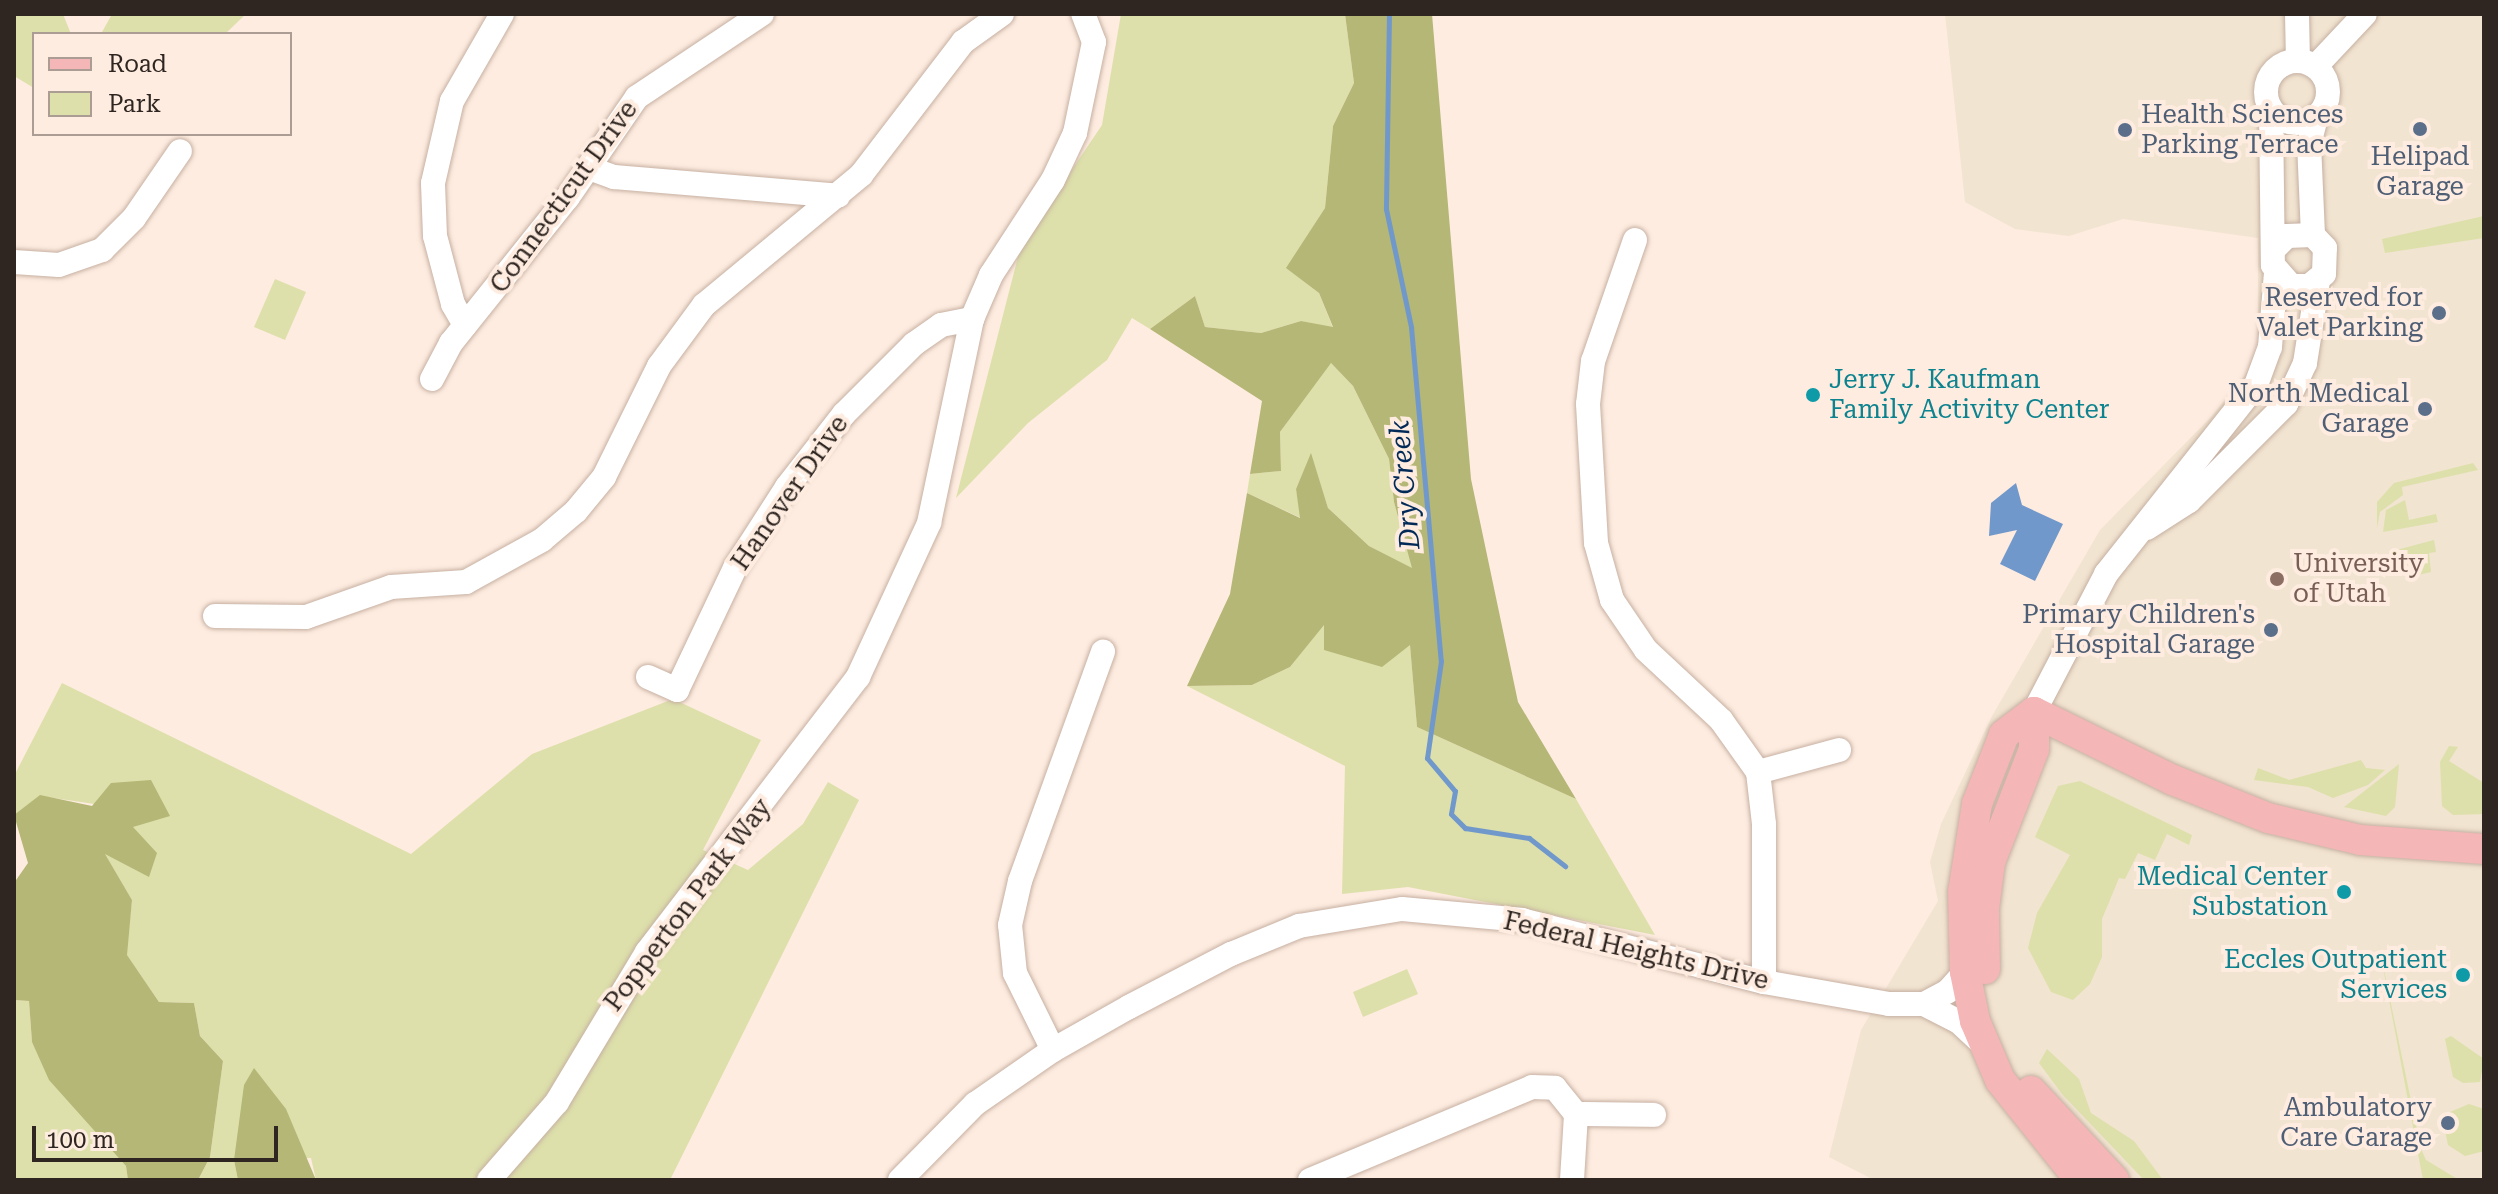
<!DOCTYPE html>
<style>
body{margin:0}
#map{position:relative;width:2498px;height:1194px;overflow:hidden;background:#feece0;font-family:"Roboto Serif",serif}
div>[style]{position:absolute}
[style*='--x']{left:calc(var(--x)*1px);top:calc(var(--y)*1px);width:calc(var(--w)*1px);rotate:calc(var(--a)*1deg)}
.education>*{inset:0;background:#f1e4d0}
.green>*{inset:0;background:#dde0ab}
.forest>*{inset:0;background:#b4b775}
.water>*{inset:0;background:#7198cb}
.stream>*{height:5px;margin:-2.5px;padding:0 2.5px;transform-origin:2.5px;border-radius:2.5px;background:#7198cb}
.roads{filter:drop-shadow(0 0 2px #c6b0a2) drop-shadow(0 0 2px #c6b0a2)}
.minor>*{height:24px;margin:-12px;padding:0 12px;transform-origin:12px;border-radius:12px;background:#fff}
.minor>.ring{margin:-12px;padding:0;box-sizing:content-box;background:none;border:24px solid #fff;border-radius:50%}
.major>*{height:30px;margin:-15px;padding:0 15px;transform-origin:15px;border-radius:15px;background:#f4b6b6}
.dots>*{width:22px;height:22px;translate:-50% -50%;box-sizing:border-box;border:4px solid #feece0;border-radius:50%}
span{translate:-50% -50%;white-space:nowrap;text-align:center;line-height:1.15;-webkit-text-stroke:8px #feece0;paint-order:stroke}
.service-label{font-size:26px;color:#4e5e75}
.left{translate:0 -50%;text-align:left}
.right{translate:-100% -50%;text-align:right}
.street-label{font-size:26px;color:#2f2621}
.culture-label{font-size:26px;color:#0d838f}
.education-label{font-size:26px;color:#785e54}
.water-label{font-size:28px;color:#012a58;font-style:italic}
.frame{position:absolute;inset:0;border:16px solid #2f2621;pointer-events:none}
.legend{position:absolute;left:32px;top:32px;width:260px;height:104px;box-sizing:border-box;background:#feece0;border:2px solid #ab9d94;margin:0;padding:10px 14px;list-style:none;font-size:24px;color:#2f2621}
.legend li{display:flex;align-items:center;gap:16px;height:40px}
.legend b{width:40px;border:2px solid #ab9d94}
.scale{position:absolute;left:32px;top:1126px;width:246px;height:36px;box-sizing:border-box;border:4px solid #2f2621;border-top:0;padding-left:10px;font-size:24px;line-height:28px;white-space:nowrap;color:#2f2621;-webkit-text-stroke:6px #feece0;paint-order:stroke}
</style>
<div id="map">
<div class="education">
<i style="clip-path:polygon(1945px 14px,2484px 14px,2484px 1180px,1874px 1180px,1829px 1157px,1861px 1030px,1938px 901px,1930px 862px,1941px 824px,1992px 716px,2100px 530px,2211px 417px,2246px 374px,2258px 344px,2258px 238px,2123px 219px,2069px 236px,2015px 229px,1965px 202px)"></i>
</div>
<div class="green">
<i style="clip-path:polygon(14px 14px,63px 14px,71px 34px,34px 34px,34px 88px,14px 76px)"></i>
<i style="clip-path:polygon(112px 14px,246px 14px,225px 34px,101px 34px)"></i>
<i style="clip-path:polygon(1121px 14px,1345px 14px,1354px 83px,1333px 126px,1325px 208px,1287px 268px,1319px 293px,1333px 328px,1301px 321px,1261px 333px,1205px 327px,1195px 296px,1150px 329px,1132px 318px,1107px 360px,1028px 423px,956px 498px,1021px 245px,1102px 125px)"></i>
<i style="clip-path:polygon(2484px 216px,2484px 238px,2385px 253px,2382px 239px)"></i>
<i style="clip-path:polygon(275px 279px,306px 292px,285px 340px,254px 327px)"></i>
<i style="clip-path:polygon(1330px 362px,1353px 386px,1389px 459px,1394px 502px,1413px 569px,1369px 546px,1328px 508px,1311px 455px,1296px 489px,1301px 518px,1247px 493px,1250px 474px,1281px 471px,1280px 432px)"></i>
<i style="clip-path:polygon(2473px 463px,2478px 470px,2402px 487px,2403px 495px,2380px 512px,2377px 528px,2377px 502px,2394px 483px)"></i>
<i style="clip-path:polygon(2405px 500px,2409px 520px,2436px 514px,2438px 522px,2383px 532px,2386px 510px)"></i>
<i style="clip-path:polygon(2434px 540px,2436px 552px,2429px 553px,2431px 572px,2418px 575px,2389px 566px,2389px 552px)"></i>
<i style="clip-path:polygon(1324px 624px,1410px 644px,1417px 727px,1576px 799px,1655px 935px,1408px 887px,1342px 894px,1345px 766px,1187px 686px,1252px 685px,1290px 667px)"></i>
<i style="clip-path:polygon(62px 683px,411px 854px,532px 754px,673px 699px,761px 740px,703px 850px,748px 870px,803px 824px,828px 782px,859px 800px,670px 1180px,316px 1180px,311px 1158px,234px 1160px,238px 1180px,198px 1180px,210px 1157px,223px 1061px,200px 1036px,194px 1003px,159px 1002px,126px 954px,132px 900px,104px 853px,132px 827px,169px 815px,40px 796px,14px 815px,14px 776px)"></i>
<i style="clip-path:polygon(2449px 746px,2458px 747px,2449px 761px,2484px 783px,2484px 814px,2453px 815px,2442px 806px,2440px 762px)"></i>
<i style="clip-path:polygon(2361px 760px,2366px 768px,2385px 770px,2368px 785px,2333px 798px,2308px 787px,2254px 780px,2258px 768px,2289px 780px)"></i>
<i style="clip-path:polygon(2399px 764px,2395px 807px,2386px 816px,2344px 807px)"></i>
<i style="clip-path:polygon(2080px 781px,2192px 835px,2189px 845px,2167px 834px,2155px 860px,2138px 853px,2125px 879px,2119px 878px,2102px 919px,2102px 957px,2090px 984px,2073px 1000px,2051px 992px,2028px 948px,2037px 913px,2070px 855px,2035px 837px,2058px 786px)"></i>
<i style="clip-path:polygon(2378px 941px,2421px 1149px,2426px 1160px,2459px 1180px,2423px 1180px)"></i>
<i style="clip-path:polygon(1407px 969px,1418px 994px,1363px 1017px,1353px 992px)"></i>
<i style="clip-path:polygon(14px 1000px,29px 1001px,32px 1042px,126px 1166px,128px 1180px,14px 1180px)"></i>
<i style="clip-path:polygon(2451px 1036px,2484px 1059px,2480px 1082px,2463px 1083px,2453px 1077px,2445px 1039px)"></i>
<i style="clip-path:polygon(2047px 1049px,2079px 1079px,2091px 1113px,2134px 1141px,2163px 1180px,2144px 1180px,2062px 1094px,2039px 1063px)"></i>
<i style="clip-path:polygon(2469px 1104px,2484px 1109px,2484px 1151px,2465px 1156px,2448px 1145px,2444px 1125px,2450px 1112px)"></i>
</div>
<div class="forest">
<i style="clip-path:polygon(1345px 14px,1432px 14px,1471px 479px,1518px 702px,1576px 799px,1417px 727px,1410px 645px,1382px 667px,1324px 650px,1324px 625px,1290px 667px,1252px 685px,1187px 686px,1230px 594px,1247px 493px,1300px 518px,1296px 489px,1311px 453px,1328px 508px,1369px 546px,1412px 568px,1394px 502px,1389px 459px,1353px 386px,1331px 363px,1280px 432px,1281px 471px,1250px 474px,1262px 401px,1150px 329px,1195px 296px,1205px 327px,1261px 333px,1301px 321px,1333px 327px,1319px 293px,1286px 268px,1325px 208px,1333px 126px,1354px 83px)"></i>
<i style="clip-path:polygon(151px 780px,170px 816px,133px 827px,157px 853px,149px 877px,105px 854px,132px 900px,127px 955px,159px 1002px,194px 1003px,200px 1036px,223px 1061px,210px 1157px,198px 1180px,128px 1180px,126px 1166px,49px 1080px,32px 1042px,29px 1001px,14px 1000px,14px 883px,28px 863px,14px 815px,40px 795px,92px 806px,111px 783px)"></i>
<i style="clip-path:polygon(254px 1068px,286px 1109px,316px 1180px,238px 1180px,234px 1160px,244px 1085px)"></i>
</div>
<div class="water">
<i style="clip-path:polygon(2016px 483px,2022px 505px,2063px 524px,2035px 581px,2000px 564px,2017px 530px,1989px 536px,1991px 503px)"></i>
</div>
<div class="stream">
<i style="--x:1389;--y:14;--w:195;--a:90.9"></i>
<i style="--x:1386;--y:209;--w:121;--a:78"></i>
<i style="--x:1411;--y:327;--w:335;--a:84.9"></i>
<i style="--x:1441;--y:661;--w:98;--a:98.2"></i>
<i style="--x:1427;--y:758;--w:43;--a:49.7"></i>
<i style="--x:1455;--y:791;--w:23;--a:100"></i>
<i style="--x:1451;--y:814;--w:20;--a:45"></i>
<i style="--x:1465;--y:828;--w:65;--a:8.9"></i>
<i style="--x:1529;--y:838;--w:46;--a:37.9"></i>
</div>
<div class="roads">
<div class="minor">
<i style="--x:2297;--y:14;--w:46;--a:88.8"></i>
<i class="ring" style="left:2266px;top:61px;width:38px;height:38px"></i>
<i style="--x:2316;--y:66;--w:71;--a:-46.7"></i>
<i style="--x:2271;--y:110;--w:155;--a:89.3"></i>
<i style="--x:2273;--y:265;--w:28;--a:49"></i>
<i style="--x:2291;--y:286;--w:18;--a:0"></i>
<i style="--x:2309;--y:286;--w:19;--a:-39"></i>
<i style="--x:2324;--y:274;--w:26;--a:-88"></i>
<i style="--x:2325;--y:248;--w:18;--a:-133"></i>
<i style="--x:2313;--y:235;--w:26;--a:178"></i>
<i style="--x:2287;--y:236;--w:17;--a:135"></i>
<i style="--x:589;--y:168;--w:27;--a:20"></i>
<i style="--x:614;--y:177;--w:225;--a:4.8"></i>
<i style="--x:2313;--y:235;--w:91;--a:-92.5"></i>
<i style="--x:2309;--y:144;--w:27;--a:-75"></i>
<i style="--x:1635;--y:240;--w:128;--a:109.1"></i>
<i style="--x:1593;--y:361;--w:43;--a:96.6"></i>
<i style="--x:1588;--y:404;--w:139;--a:86.7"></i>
<i style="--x:1596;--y:543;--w:59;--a:74.3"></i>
<i style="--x:1612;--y:600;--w:60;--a:55.8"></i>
<i style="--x:1646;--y:650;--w:103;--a:43"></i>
<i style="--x:1721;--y:720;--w:64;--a:54.6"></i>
<i style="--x:1758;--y:772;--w:52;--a:83.4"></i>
<i style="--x:1764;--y:824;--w:158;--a:90"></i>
<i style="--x:14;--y:262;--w:45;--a:3.8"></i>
<i style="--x:59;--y:265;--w:46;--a:-19.2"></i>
<i style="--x:102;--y:250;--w:45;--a:-45"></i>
<i style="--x:134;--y:218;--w:81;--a:-55.5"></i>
<i style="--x:465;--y:325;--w:24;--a:-120"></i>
<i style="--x:453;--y:304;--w:70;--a:-104.8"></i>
<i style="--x:435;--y:236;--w:53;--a:-92.2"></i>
<i style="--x:433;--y:183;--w:84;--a:-77"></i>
<i style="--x:452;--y:101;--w:100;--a:-60.1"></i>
<i style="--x:432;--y:379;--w:41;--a:-62.2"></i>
<i style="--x:451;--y:343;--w:187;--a:-51.3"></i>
<i style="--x:568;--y:197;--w:121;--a:-55.4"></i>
<i style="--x:637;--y:97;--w:150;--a:-33.6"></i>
<i style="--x:2147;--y:528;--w:50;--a:-32.7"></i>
<i style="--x:2189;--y:501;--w:137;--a:-45"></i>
<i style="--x:2286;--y:404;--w:45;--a:-65.1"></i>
<i style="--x:2305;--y:363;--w:83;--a:-81"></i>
<i style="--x:215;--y:616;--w:91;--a:0.6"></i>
<i style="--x:306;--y:617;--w:90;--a:-19.4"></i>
<i style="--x:391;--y:587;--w:75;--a:-3.8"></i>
<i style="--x:466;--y:582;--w:87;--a:-28.9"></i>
<i style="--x:542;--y:540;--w:45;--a:-40.5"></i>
<i style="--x:576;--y:511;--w:44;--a:-50.5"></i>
<i style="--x:604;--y:477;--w:124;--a:-63.6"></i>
<i style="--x:659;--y:366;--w:76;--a:-53.6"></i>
<i style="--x:704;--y:305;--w:204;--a:-39.6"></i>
<i style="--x:861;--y:175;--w:168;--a:-52.5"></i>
<i style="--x:963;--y:42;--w:48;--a:-35.7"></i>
<i style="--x:648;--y:677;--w:32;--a:24"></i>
<i style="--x:677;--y:690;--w:135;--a:-64.6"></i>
<i style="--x:735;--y:568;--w:96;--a:-57.3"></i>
<i style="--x:787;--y:487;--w:93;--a:-52"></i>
<i style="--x:844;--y:414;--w:99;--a:-45"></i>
<i style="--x:914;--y:344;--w:33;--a:-35"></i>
<i style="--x:941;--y:325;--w:32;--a:-11"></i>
<i style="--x:2034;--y:712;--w:156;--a:-62.4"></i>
<i style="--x:2106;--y:574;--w:241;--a:-51.6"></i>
<i style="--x:2256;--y:385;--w:40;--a:-69.8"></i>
<i style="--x:2270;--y:347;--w:74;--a:-85.4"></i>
<i style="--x:1758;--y:772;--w:84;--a:-15.2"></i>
<i style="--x:1924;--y:1004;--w:27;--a:-28"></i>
<i style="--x:1948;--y:991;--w:25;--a:-48"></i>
<i style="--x:1053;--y:1050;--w:86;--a:-116.3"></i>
<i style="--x:1015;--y:973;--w:48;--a:-95.9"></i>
<i style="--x:1010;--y:925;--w:45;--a:-77.2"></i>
<i style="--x:1020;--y:881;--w:244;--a:-70.1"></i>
<i style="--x:1576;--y:1114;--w:78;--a:0.7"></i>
<i style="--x:489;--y:1180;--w:103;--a:-48.9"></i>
<i style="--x:557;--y:1102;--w:175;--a:-59"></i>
<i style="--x:647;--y:952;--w:347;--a:-52.5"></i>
<i style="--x:858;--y:677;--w:170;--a:-65.2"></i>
<i style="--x:929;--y:523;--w:208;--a:-78.1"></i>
<i style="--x:972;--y:319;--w:48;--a:-66.6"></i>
<i style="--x:991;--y:275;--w:113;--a:-56.9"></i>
<i style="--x:1053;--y:180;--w:52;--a:-64.9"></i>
<i style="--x:1075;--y:133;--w:93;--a:-78.2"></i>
<i style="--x:1094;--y:42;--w:30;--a:-111"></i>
<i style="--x:900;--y:1180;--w:107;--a:-45.4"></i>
<i style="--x:975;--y:1104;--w:95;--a:-34.7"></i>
<i style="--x:1053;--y:1050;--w:87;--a:-29.5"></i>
<i style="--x:1129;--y:1007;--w:115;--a:-27.5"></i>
<i style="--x:1231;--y:954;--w:74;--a:-22.4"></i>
<i style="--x:1299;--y:926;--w:104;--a:-9.4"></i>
<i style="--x:1402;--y:909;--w:121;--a:5.2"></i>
<i style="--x:1522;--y:920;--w:250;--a:14.4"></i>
<i style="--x:1764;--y:982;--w:127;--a:10"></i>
<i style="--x:1889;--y:1004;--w:35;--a:0"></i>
<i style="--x:1924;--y:1004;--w:38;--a:27"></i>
<i style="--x:1958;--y:1021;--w:33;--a:43"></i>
<i style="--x:1310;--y:1180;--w:241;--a:-22.7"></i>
<i style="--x:1532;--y:1087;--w:23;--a:2"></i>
<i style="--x:1555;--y:1088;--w:33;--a:51"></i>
<i style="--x:1572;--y:1180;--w:66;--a:-86.5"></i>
</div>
<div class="major">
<i style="--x:2034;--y:712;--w:38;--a:143"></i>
<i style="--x:2004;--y:735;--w:74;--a:111.4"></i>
<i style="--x:1977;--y:804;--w:89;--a:99"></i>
<i style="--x:1963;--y:892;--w:80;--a:88.6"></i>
<i style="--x:1965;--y:972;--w:50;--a:78.5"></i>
<i style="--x:1975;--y:1021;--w:64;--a:67"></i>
<i style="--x:2000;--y:1080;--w:128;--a:51.3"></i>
<i style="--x:2034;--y:712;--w:155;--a:26.1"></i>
<i style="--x:2173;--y:780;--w:102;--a:21.8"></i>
<i style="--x:2268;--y:818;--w:95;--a:13.4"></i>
<i style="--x:2360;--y:840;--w:124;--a:4.2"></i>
<i style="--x:1985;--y:969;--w:60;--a:-91"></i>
<i style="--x:1984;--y:909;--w:47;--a:-82.7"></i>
<i style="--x:1990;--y:862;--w:121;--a:-68.7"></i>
<i style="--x:2034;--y:749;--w:37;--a:-90"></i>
<i style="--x:2031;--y:1091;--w:122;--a:47"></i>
</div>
</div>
<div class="dots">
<i style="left:2420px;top:129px;background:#5c6f8a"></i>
<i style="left:2125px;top:130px;background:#5c6f8a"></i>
<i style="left:2439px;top:313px;background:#5c6f8a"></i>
<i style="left:1813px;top:395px;background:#0f9aa8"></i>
<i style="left:2425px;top:409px;background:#5c6f8a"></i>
<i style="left:2277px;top:579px;background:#8d6e63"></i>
<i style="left:2271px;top:630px;background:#5c6f8a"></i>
<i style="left:2344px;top:892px;background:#0f9aa8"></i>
<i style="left:2463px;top:975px;background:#0f9aa8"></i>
<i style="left:2448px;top:1123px;background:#5c6f8a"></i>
</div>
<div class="service-label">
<span class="left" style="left:2141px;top:130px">Health Sciences<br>Parking Terrace</span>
<span style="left:2420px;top:172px">Helipad<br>Garage</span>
<span class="right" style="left:2423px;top:313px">Reserved for<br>Valet Parking</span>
<span class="right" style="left:2409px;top:409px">North Medical<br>Garage</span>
<span class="right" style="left:2255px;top:630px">Primary Children's<br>Hospital Garage</span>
<span class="right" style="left:2432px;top:1123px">Ambulatory<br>Care Garage</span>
</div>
<div class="street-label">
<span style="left:564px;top:197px;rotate:-54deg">Connecticut Drive</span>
<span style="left:790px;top:493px;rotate:-55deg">Hanover Drive</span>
<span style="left:688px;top:905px;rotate:-53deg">Popperton Park Way</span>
<span style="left:1636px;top:951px;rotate:13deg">Federal Heights Drive</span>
</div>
<div class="culture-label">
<span class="left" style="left:1829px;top:395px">Jerry J. Kaufman<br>Family Activity Center</span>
<span class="right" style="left:2328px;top:892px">Medical Center<br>Substation</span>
<span class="right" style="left:2447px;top:975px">Eccles Outpatient<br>Services</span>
</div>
<div class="education-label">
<span class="left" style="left:2293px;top:579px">University<br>of Utah</span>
</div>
<div class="water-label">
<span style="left:1405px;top:485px;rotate:-95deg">Dry Creek</span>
</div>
<div class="frame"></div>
<ul class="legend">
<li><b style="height:10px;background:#f4b6b6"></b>Road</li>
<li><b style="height:22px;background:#dde0ab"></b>Park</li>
</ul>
<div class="scale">100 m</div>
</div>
